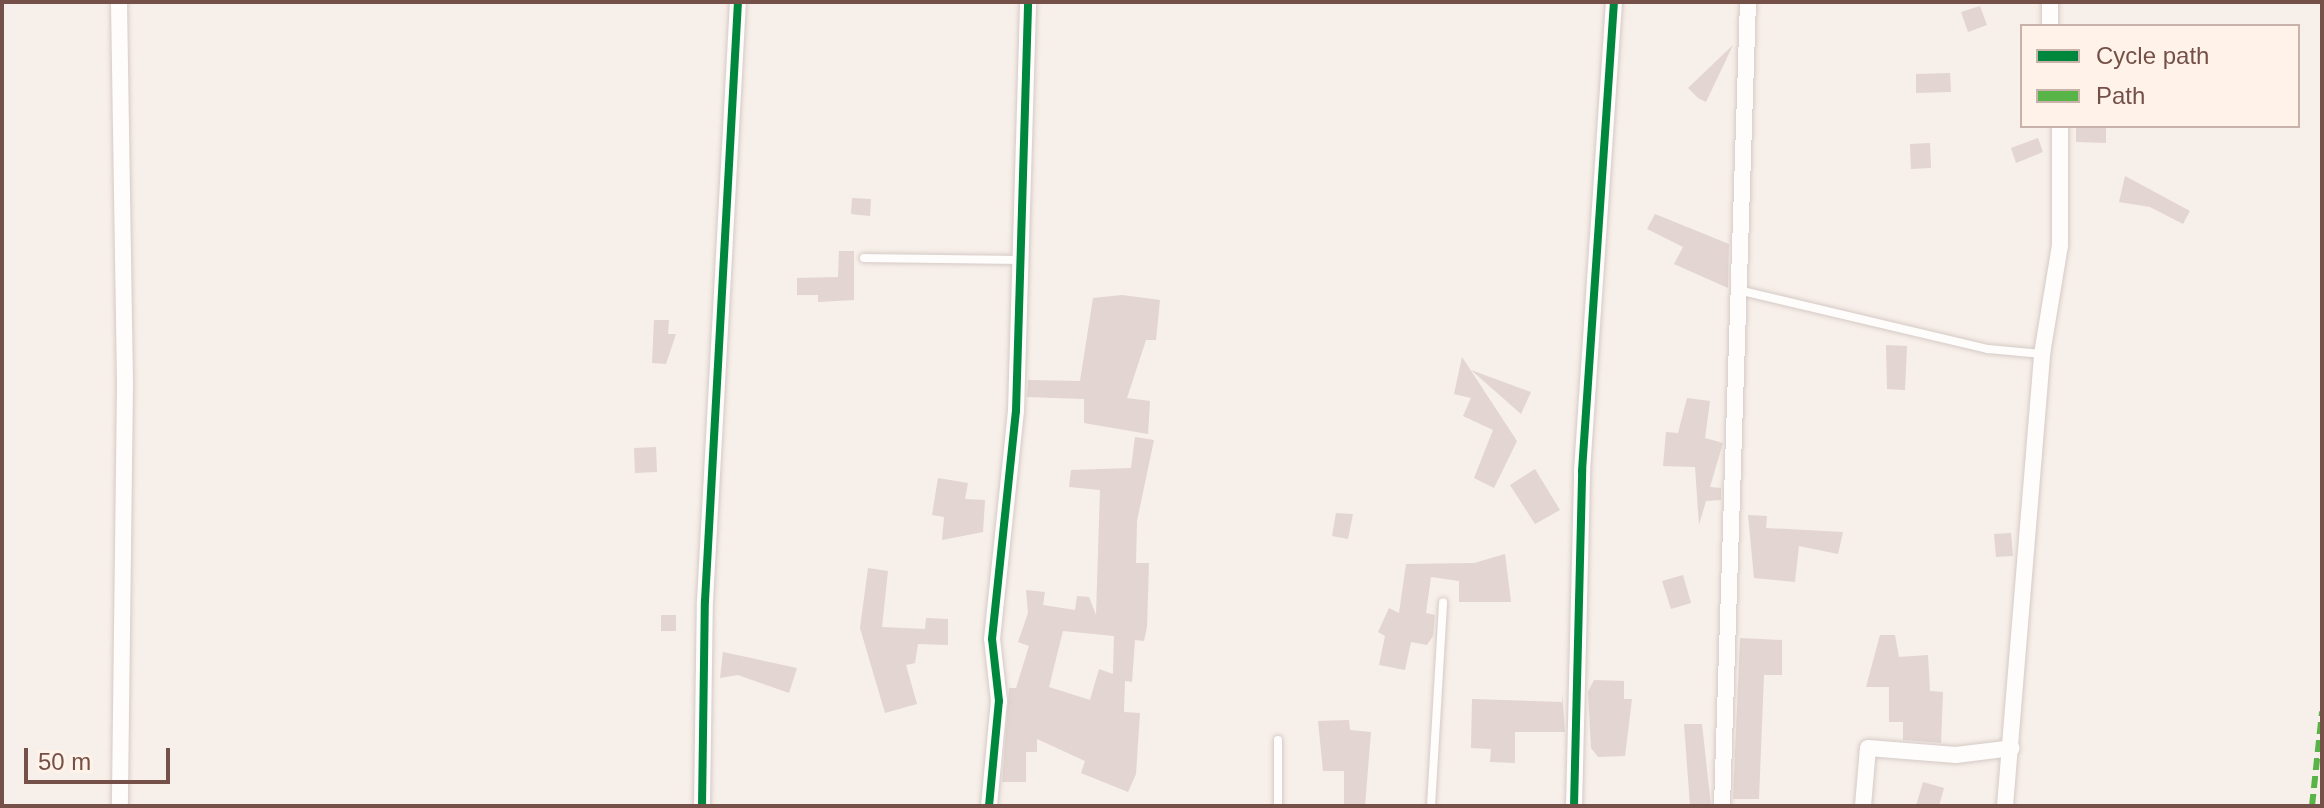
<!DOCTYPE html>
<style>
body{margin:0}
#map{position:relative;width:2324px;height:808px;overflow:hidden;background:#f7efe9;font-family:Arial,sans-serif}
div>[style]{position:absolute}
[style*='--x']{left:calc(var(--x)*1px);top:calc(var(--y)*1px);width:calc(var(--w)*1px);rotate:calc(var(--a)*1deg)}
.building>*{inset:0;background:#e3d5d1}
.roads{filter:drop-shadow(0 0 2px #d5cac6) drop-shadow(0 0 2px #d5cac6)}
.lane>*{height:8px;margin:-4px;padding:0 4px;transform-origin:4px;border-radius:4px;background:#fefdfc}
.street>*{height:16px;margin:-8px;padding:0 8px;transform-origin:8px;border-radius:8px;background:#fefdfc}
.quiet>*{height:6px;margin-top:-3px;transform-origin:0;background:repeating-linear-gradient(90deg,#59b447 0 12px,transparent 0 18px)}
.cycleway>*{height:8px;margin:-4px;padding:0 4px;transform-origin:4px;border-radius:4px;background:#00873e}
span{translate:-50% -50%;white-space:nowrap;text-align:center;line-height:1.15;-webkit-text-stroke:7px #fff3e9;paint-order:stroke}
.frame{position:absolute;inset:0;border:4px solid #755048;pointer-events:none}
.legend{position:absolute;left:2020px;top:24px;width:280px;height:104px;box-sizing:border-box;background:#fff3e9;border:2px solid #c8b2a9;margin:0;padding:10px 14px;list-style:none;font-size:24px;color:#755048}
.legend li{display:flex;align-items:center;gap:16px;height:40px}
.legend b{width:40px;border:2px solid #c8b2a9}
.scale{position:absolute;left:24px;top:748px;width:146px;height:36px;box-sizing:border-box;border:4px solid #755048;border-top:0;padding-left:10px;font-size:24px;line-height:28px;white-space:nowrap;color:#755048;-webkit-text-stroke:6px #fff3e9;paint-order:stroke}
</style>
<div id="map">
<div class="building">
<i style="clip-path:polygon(1980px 6px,1987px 25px,1968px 32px,1961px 12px)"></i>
<i style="clip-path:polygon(1733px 45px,1706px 102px,1698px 98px,1688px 88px)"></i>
<i style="clip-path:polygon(1950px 73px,1951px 92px,1916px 93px,1916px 74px)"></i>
<i style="clip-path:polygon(2076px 126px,2106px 126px,2106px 143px,2076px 142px)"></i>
<i style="clip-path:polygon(2038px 138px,2043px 152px,2016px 163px,2011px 148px)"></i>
<i style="clip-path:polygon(1930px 143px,1931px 168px,1911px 169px,1910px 144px)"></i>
<i style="clip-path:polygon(2125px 176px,2190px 211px,2183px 224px,2150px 207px,2119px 202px)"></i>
<i style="clip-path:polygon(852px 198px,871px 199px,870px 216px,851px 214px)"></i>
<i style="clip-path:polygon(1655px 214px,1729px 244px,1728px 288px,1674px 264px,1683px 247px,1647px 229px)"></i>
<i style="clip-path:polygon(839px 251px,854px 251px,854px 300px,818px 302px,818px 295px,797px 295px,797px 278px,838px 277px)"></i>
<i style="clip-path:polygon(1122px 295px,1160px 300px,1156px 340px,1146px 340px,1127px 398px,1150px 401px,1148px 434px,1084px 423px,1084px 399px,1027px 397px,1028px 380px,1080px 381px,1093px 298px)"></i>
<i style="clip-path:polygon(654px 320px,669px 320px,668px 334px,676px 334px,666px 364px,652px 363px)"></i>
<i style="clip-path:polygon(1886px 345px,1907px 346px,1905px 390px,1887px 389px)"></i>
<i style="clip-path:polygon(1462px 357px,1517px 441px,1494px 488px,1474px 478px,1493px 430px,1463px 416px,1471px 398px,1454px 394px)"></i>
<i style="clip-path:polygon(1471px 370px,1531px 392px,1521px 414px)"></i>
<i style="clip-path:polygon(1687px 398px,1710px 401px,1705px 438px,1723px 443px,1710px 487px,1721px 488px,1721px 500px,1706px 501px,1699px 525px,1695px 467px,1663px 466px,1666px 432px,1678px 433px)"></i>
<i style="clip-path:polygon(evenodd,1135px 437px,1154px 440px,1137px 521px,1136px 563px,1149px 563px,1147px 627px,1144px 641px,1135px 640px,1132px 682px,1125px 681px,1124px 712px,1140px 713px,1136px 774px,1128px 792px,1081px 773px,1085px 761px,1037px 739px,1037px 752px,1026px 752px,1026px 782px,1002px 782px,1009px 688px,1016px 688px,1029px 646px,1018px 642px,1028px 613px,1026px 590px,1045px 592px,1043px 605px,1075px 610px,1077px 596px,1089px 597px,1096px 615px,1100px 490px,1069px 487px,1071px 470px,1131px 468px,1135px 437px,1063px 631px,1114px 636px,1113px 674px,1099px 669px,1090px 700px,1049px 687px,1063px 631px)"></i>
<i style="clip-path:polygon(656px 447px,657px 472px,635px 473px,634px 448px)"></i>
<i style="clip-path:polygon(1535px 469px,1560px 510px,1535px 524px,1510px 485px)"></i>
<i style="clip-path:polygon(938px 478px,968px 483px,965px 499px,985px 500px,983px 532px,942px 540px,944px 517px,932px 515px)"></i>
<i style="clip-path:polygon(1336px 513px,1353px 514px,1348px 539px,1332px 536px)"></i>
<i style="clip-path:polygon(1748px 515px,1767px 516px,1766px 528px,1843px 532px,1838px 554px,1799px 546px,1795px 582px,1754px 578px)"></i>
<i style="clip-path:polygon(2011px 533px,2013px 556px,1996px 557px,1994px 534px)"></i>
<i style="clip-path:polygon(1505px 554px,1511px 602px,1459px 602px,1459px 581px,1431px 577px,1426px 613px,1435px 615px,1433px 636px,1427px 645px,1411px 642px,1405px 670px,1379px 665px,1385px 636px,1378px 632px,1389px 608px,1399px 613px,1406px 564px,1474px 563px)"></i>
<i style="clip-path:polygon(868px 568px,888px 571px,882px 627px,925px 629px,926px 618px,948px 619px,948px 645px,918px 644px,915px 663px,906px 665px,917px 704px,885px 713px,860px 628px)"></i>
<i style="clip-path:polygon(1683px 575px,1691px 603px,1671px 609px,1662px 581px)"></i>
<i style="clip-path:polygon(661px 615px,676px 615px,676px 631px,661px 631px)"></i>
<i style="clip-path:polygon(1880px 635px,1895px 635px,1899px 657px,1928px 655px,1930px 691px,1943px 692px,1941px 743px,1903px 740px,1903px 722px,1889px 722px,1889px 687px,1866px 687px)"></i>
<i style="clip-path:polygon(1740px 638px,1782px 640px,1782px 675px,1764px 675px,1759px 799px,1733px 799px)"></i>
<i style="clip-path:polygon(723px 652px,797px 668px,789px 693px,738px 675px,720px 678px)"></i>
<i style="clip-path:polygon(1594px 680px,1624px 681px,1624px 699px,1632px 699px,1625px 756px,1598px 757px,1591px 748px,1588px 692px)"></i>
<i style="clip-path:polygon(1562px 692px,1565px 732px,1515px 732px,1515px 763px,1490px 762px,1491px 749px,1471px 748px,1472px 699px,1562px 702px)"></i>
<i style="clip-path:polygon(1349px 720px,1350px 730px,1371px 732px,1365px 806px,1344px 806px,1344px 771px,1323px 771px,1318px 721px)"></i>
<i style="clip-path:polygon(1684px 724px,1702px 724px,1711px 806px,1690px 806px)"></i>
<i style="clip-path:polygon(1923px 782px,1944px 788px,1939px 806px,1916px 806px)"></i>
</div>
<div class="roads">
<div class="lane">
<i style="--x:864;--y:258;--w:153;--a:0.7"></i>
<i style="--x:1738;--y:290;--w:257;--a:13.3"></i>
<i style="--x:1988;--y:349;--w:54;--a:5.3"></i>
<i style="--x:1278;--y:740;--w:66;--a:90"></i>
<i style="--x:1431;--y:806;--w:204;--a:-86.6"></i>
</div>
<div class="street">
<i style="--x:119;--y:2;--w:383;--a:89.1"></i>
<i style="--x:125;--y:385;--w:421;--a:90.7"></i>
<i style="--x:2050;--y:2;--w:24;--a:90"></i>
<i style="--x:702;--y:806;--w:205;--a:-89.2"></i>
<i style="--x:705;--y:601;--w:600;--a:-86.85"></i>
<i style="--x:989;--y:806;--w:105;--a:-84.6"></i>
<i style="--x:999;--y:701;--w:62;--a:-96.4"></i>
<i style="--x:992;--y:639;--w:229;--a:-84"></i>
<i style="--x:1016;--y:411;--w:409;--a:-88.3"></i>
<i style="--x:1574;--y:806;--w:335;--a:-88.6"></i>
<i style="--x:1582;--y:471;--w:470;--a:-86.1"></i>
<i style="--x:1722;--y:806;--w:804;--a:-88.15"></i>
<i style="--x:1863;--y:806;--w:58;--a:-85.1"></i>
<i style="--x:1868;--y:748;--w:88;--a:4.5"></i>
<i style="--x:1956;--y:755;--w:56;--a:-7.1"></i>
<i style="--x:2005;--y:806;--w:454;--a:-85.3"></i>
<i style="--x:2042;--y:354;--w:110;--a:-80.6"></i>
<i style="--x:2060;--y:245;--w:119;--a:-90"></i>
</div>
</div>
<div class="quiet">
<i style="--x:2312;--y:806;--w:95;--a:-83.9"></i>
</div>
<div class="cycleway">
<i style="--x:702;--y:806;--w:205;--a:-89.2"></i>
<i style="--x:705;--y:601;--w:600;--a:-86.85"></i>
<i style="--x:989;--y:806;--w:105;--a:-84.6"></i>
<i style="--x:999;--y:701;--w:62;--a:-96.4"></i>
<i style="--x:992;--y:639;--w:229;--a:-84"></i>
<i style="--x:1016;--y:411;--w:409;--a:-88.3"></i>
<i style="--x:1574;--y:806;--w:335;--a:-88.6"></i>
<i style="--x:1582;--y:471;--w:470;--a:-86.1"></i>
</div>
<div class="frame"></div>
<ul class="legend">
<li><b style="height:10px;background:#00873e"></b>Cycle path</li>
<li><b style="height:10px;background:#59b447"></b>Path</li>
</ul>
<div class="scale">50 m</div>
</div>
